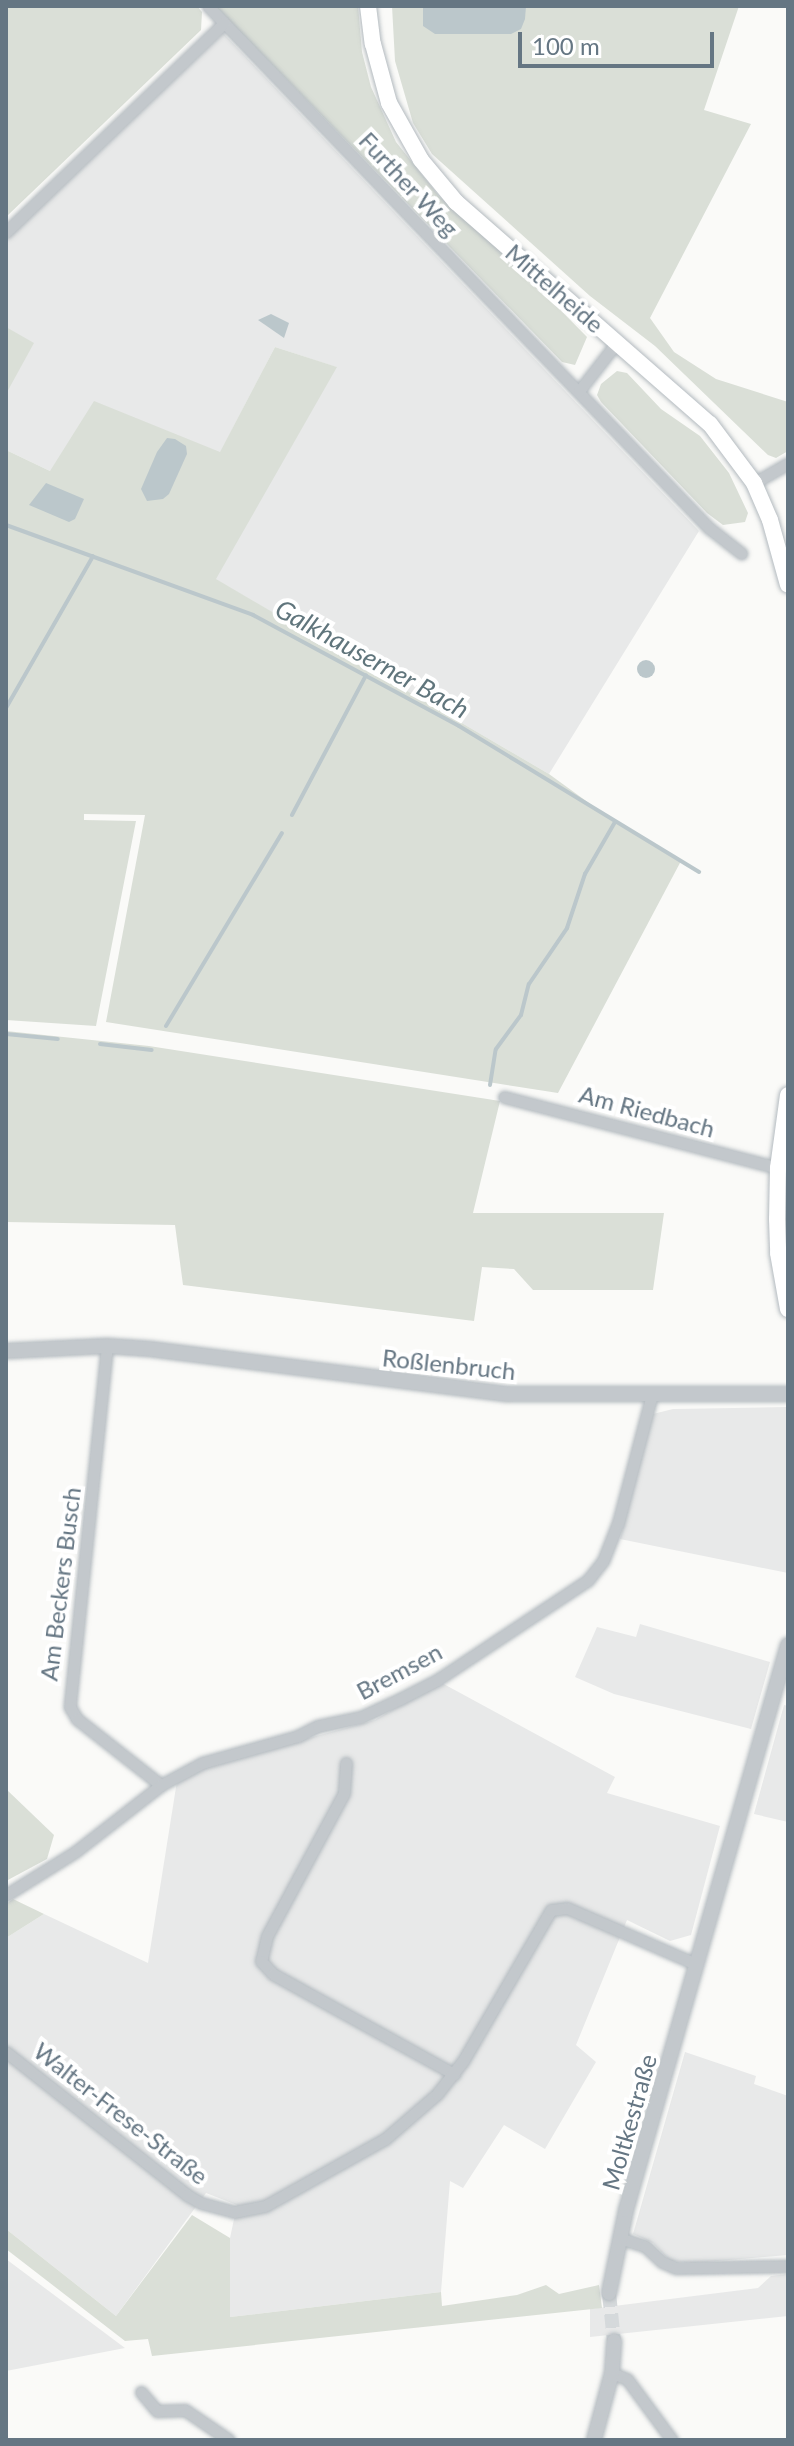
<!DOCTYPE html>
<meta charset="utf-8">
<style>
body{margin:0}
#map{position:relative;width:794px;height:2446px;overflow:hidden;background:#fafaf8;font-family:Lato,sans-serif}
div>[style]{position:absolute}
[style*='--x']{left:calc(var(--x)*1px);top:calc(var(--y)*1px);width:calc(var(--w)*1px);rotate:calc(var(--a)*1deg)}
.built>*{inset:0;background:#e8e9e9}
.green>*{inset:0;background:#dadfd7}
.water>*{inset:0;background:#bbc7cb}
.round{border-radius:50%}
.stream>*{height:4px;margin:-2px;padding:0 2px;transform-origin:2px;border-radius:2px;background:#bbc7cb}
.tertiary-tunnel>*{height:14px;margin-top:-7px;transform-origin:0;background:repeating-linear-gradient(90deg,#d5d9db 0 14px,transparent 0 21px)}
.roads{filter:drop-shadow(0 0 2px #b3babf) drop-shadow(0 0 2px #b3babf)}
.minor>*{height:11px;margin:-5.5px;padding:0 5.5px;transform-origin:5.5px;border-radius:5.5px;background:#c3c8cc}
.tertiary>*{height:14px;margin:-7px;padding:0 7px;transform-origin:7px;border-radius:7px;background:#c3c8cc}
.secondary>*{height:16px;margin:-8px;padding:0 8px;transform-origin:8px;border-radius:8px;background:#fff}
span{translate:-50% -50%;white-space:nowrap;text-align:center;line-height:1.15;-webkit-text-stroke:8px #fff;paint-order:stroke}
.street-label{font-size:24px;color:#657683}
.water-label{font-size:26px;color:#60757c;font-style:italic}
.frame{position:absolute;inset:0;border:8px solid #657683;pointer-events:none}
.scale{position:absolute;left:518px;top:32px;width:196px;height:36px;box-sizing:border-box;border:4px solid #657683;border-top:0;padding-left:10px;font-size:24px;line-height:28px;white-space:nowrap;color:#657683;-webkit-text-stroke:6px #fff;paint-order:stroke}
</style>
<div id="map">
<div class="built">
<i style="clip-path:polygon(223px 33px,699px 531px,549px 774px,215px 579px,336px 367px,275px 347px,220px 453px,177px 436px,50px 471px,6px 450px,6px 240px)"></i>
<i style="clip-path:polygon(788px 1407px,788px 1573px,620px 1539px,653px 1414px,673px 1409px)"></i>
<i style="clip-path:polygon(640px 1624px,770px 1662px,751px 1729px,614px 1694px,575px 1677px,597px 1627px,636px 1637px)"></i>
<i style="clip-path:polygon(440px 1682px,615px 1777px,607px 1793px,720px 1826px,691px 1935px,670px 1941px,627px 1920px,576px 2045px,596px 2062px,545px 2149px,504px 2125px,463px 2188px,450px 2181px,441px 2292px,230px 2317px,230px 2238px,237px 2205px,206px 2193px,116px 2316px,6px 2229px,6px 1938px,44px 1914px,148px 1963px,177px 1781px,203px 1767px,375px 1720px)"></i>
<i style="clip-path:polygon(784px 1705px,788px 1706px,788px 1822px,754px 1814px)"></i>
<i style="clip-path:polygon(685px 2052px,756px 2076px,754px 2084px,788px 2096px,788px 2255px,694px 2263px,670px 2261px,653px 2243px,633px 2234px)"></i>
<i style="clip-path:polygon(6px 2259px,125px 2348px,6px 2371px)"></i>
<i style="clip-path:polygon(788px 2274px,788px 2316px,590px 2337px,590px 2309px,758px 2288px,771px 2276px)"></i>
</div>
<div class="green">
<i style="clip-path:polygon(6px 6px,197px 6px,202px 12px,201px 30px,6px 217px)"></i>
<i style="clip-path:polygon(215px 6px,358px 6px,362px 52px,371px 87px,396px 142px,439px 196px,514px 263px,587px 337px,575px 365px,562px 362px)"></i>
<i style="clip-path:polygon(392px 6px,739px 6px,704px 110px,751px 124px,650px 318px,674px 352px,716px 379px,788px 402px,788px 451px,776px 458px,768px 455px,655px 346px,590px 296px,432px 154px,413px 123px,395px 61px)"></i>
<i style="clip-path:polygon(6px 327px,34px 343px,6px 394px)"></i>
<i style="clip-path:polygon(275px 347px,337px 367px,216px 579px,549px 774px,615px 822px,681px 861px,558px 1093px,106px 1022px,145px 815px,84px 814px,84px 820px,136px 821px,96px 1026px,6px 1020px,6px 450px,50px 471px,94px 401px,220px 452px)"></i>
<i style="clip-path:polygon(617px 371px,627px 373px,661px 409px,700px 436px,729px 473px,748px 513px,745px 522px,723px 525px,707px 513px,601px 402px,597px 395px,601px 384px)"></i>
<i style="clip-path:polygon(6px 1031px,149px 1046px,500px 1101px,473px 1213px,664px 1213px,653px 1290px,533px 1290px,514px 1269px,482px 1267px,474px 1321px,183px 1285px,175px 1225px,6px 1222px)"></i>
<i style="clip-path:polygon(6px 1789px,54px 1835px,47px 1859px,6px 1881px)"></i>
<i style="clip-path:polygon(13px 1899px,44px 1914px,6px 1938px,6px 1904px)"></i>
<i style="clip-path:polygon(192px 2215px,230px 2238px,230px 2317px,441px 2292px,442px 2306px,517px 2295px,546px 2285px,559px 2294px,599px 2285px,602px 2308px,152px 2356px,148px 2339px,125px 2341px,6px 2249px,6px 2229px,116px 2316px)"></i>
</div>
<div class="water">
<i style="clip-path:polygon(423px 6px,526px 6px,525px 19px,521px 29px,511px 34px,435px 34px,423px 26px)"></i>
<i style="clip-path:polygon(271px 314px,289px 323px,284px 338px,258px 320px)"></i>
<i style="clip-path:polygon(167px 438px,175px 439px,186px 446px,187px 454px,169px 494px,163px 499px,147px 501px,141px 489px,157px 452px)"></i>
<i style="clip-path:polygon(46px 483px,84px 499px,75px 519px,69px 522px,29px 505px)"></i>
<i class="round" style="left:637px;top:660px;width:18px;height:18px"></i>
</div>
<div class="stream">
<i style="--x:6;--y:525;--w:263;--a:20"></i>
<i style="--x:253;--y:615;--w:234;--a:28.3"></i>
<i style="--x:459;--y:726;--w:281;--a:31.3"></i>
<i style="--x:6;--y:708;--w:175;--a:-60.2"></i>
<i style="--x:292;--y:815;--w:158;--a:-62.1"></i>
<i style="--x:166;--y:1026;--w:225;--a:-59"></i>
<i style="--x:6;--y:1034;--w:52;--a:5.5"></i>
<i style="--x:100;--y:1044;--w:52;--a:6.6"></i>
<i style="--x:490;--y:1085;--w:36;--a:-81"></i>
<i style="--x:496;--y:1049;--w:42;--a:-53.7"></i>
<i style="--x:521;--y:1015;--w:32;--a:-76"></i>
<i style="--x:529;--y:984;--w:68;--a:-55.8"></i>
<i style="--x:567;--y:928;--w:57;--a:-71.6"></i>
<i style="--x:585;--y:874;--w:60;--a:-60"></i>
</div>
<div class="tertiary-tunnel">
<i style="--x:609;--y:2293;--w:48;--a:84.1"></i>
</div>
<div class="roads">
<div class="minor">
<i style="--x:208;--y:6;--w:724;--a:46.18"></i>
<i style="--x:709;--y:528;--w:41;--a:38"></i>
<i style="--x:6;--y:232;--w:302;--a:-43.8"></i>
<i style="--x:579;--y:391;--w:62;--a:-52.2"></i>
<i style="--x:754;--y:483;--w:39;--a:-30"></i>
<i style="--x:504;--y:1097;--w:283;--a:14.5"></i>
<i style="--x:107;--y:1346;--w:363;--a:95.9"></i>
<i style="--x:70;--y:1707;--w:14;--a:60"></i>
<i style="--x:77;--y:1719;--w:107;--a:38.2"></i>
<i style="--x:346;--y:1763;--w:30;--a:94"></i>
<i style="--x:344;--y:1793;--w:162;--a:118.3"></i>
<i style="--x:267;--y:1936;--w:26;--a:103"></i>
<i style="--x:261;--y:1961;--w:18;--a:47"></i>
<i style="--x:273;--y:1974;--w:207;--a:28.9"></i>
<i style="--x:6;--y:1895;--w:81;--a:-31.9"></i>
<i style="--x:75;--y:1852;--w:109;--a:-37.9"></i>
<i style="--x:161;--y:1785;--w:47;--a:-28.2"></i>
<i style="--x:202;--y:1763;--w:100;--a:-15.7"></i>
<i style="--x:298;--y:1736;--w:22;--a:-27"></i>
<i style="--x:318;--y:1726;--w:44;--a:-11.8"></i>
<i style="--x:361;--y:1717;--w:43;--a:-24.8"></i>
<i style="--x:400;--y:1699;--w:42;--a:-27.2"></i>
<i style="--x:437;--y:1680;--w:181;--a:-33.5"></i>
<i style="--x:588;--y:1580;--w:24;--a:-52"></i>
<i style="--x:603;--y:1561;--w:41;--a:-68.5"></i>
<i style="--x:618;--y:1523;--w:133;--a:-75.2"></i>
<i style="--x:6;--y:2052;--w:231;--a:38.3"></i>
<i style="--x:187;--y:2195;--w:16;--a:30"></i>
<i style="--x:201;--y:2203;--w:34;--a:15"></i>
<i style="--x:234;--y:2212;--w:32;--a:-11"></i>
<i style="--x:265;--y:2206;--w:137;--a:-29.2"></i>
<i style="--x:385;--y:2139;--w:69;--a:-40.9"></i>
<i style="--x:437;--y:2094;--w:42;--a:-51.8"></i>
<i style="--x:463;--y:2061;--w:175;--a:-59.8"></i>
<i style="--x:551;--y:1910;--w:16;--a:-7"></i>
<i style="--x:567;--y:1908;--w:141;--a:23.5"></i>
<i style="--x:619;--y:2238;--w:27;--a:17"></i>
<i style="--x:645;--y:2246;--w:23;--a:43"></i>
<i style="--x:662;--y:2262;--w:15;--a:23"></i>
<i style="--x:676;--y:2268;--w:112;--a:-1"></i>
<i style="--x:612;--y:2373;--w:16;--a:22"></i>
<i style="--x:627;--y:2379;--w:76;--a:53.6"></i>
<i style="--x:141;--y:2392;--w:25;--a:50"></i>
<i style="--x:157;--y:2411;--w:28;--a:-2"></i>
<i style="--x:185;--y:2410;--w:53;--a:34.3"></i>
</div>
<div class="tertiary">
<i style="--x:6;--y:1351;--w:101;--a:-2.8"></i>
<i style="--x:107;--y:1346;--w:43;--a:4"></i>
<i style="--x:150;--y:1349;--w:361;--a:7.2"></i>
<i style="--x:508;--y:1394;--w:280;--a:0"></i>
<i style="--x:609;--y:2293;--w:85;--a:-78.4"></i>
<i style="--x:626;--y:2210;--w:588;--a:-74"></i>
<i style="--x:594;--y:2440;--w:69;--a:-75"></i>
<i style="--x:612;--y:2373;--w:32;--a:-86"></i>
</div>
<div class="secondary">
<i style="--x:368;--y:6;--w:38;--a:83"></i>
<i style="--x:373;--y:44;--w:61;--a:74.8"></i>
<i style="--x:389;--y:103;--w:65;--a:60.7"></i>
<i style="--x:421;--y:160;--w:55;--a:50.2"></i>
<i style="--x:456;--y:202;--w:337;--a:41.2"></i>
<i style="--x:710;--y:424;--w:74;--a:53.3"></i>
<i style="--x:754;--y:483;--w:40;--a:66.6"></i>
<i style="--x:770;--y:520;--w:67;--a:74.5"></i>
<i style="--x:788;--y:1095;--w:74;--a:97.8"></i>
<i style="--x:778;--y:1168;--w:51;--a:91.1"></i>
<i style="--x:777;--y:1219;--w:34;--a:88"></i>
<i style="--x:778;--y:1253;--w:57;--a:79.9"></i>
</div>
</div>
<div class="street-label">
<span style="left:409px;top:184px;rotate:47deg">Further Weg</span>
<span style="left:555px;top:288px;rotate:41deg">Mittelheide</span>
<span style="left:647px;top:1111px;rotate:15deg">Am Riedbach</span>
<span style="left:449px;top:1364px;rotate:6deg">Roßlenbruch</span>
<span style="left:60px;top:1584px;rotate:-83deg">Am Beckers Busch</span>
<span style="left:399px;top:1671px;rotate:-28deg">Bremsen</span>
<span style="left:121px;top:2113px;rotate:38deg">Walter-Frese-Straße</span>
<span style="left:629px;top:2122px;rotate:-74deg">Moltkestraße</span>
</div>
<div class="water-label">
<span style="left:372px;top:659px;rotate:29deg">Galkhauserner Bach</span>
</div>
<div class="frame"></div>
<div class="scale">100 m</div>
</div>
